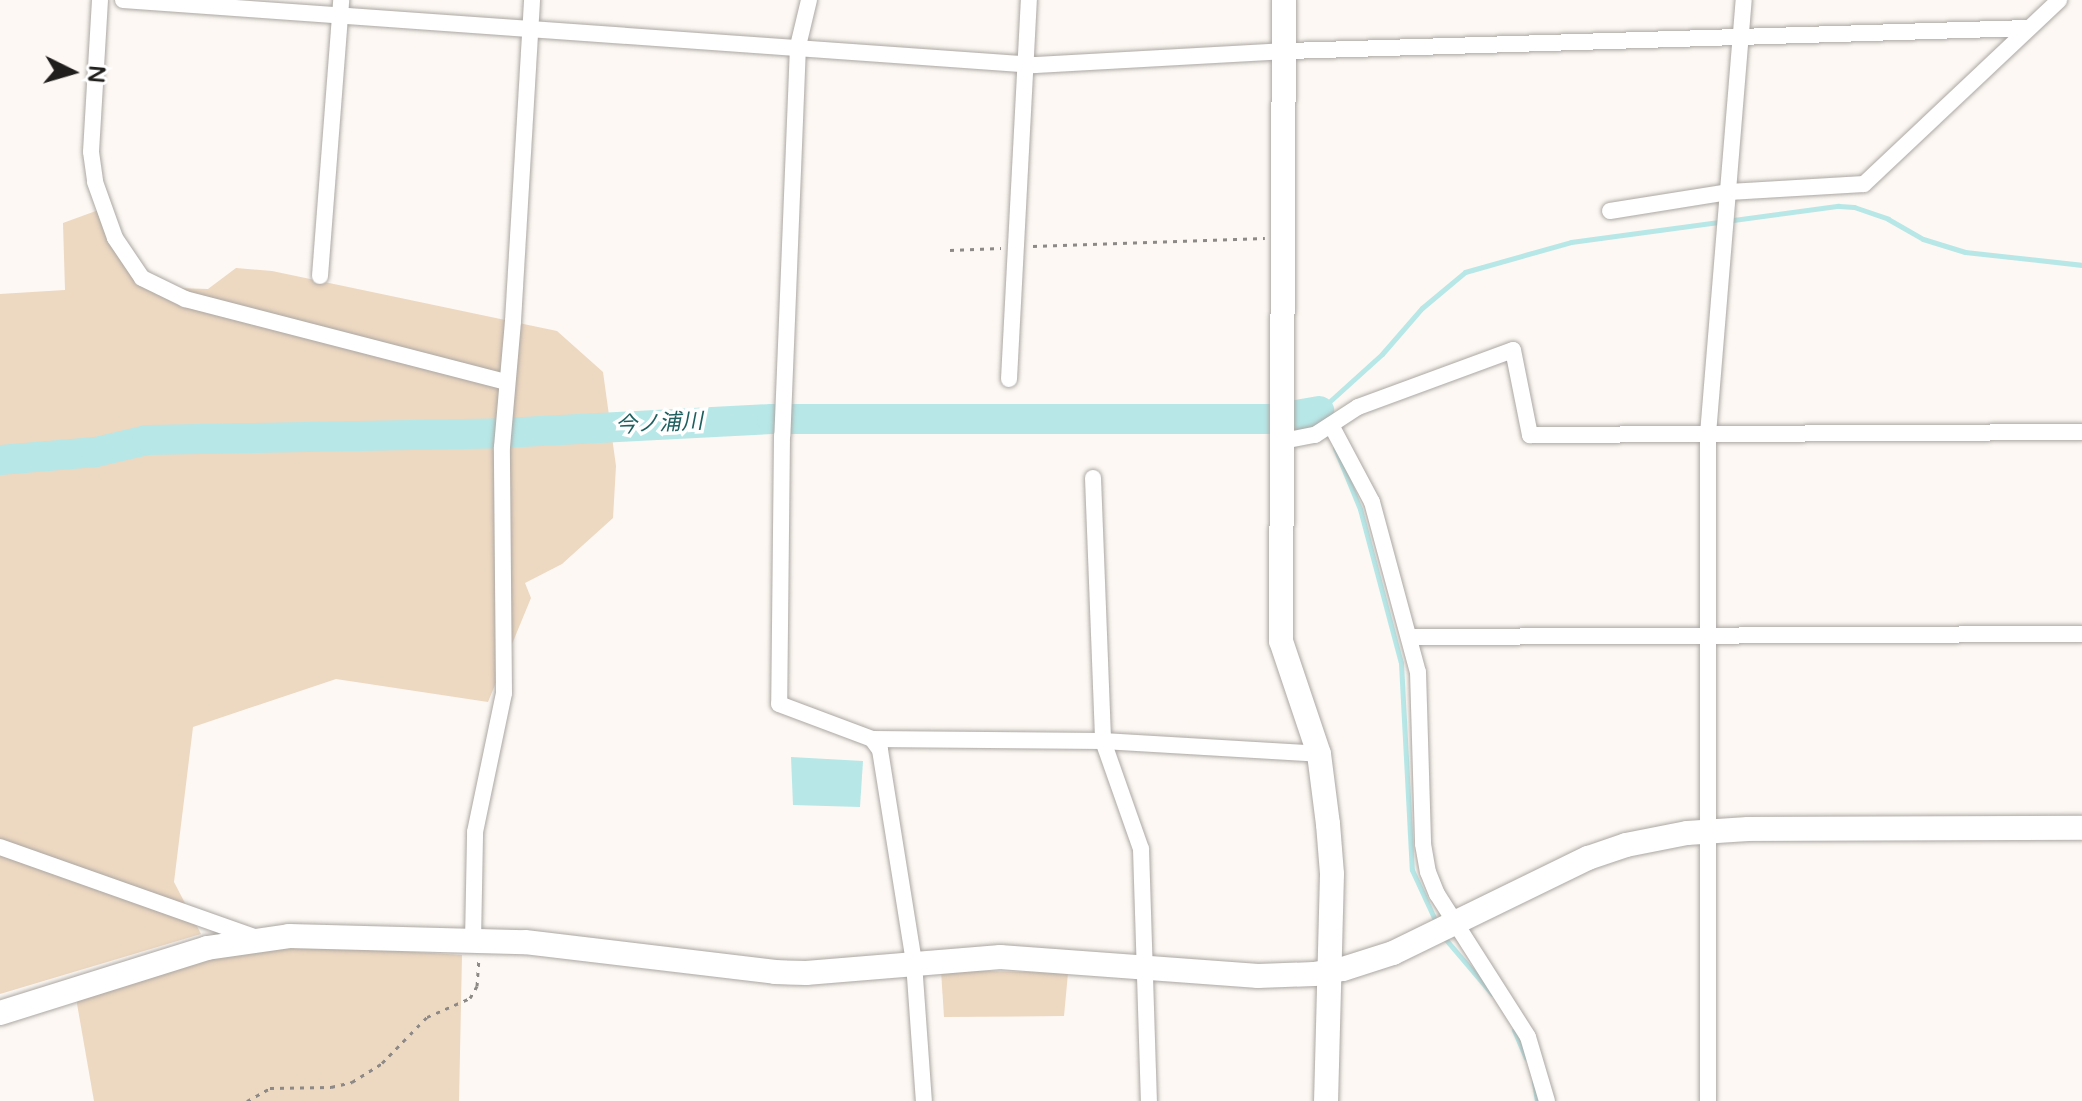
<!DOCTYPE html>
<meta charset="utf-8">
<style>
body{margin:0}
#map{position:relative;width:2082px;height:1101px;overflow:hidden;background:#fdf8f3;font-family:"Varela Round","Noto Sans JP",sans-serif}
div>[style]{position:absolute}
[style*='--x']{left:calc(var(--x)*1px);top:calc(var(--y)*1px);width:calc(var(--w)*1px);rotate:calc(var(--a)*1deg)}
.green>*{inset:0;background:#edd8c1}
.water>*{inset:0;background:#b7e7e7}
.stream>*{height:5px;margin:-2.5px;padding:0 2.5px;transform-origin:2.5px;border-radius:2.5px;background:#b7e7e7}
.river>*{height:30px;margin:-15px;padding:0 15px;transform-origin:15px;border-radius:15px;background:#b7e7e7}
.path>*{height:3px;margin-top:-1.5px;transform-origin:0;background:repeating-linear-gradient(90deg,#8c8986 0 4px,transparent 0 10px)}
.roads{filter:drop-shadow(0 0 2px #aba7a3) drop-shadow(0 0 2px #aba7a3)}
.street>*{height:16px;margin:-8px;padding:0 8px;transform-origin:8px;border-radius:8px;background:#fff}
.secondary>*{height:24px;margin:-12px;padding:0 12px;transform-origin:12px;border-radius:12px;background:#fff}
span{translate:-50% -50%;white-space:nowrap;text-align:center;line-height:1.15;-webkit-text-stroke:7px #fff;paint-order:stroke}
.water-label{font-size:22px;color:#1f5f5f;font-style:italic}
.north{position:absolute;left:32px;top:32px;width:80px;height:80px;-webkit-text-stroke:6px #fff;paint-order:stroke;rotate:95deg;font-size:22px;font-weight:700;line-height:32px;text-align:center;color:#201f1d}
.north::after{content:'';display:block;margin:auto;width:28px;height:36px;background:#201f1d;clip-path:polygon(50% 0,100% 100%,50% 72%,0 100%)}
</style>
<div id="map">
<div class="green">
<i style="clip-path:polygon(104px 208px,144px 287px,208px 289px,236px 268px,272px 271px,557px 331px,603px 372px,616px 466px,613px 518px,562px 564px,525px 583px,531px 598px,488px 702px,336px 679px,193px 727px,174px 882px,201px 934px,0 994px,0 294px,65px 290px,63px 223px)"></i>
<i style="clip-path:polygon(271px 943px,462px 955px,459px 1101px,94px 1101px,76px 998px,156px 964px)"></i>
<i style="clip-path:polygon(941px 970px,1068px 973px,1064px 1016px,944px 1017px)"></i>
</div>
<div class="water">
<i style="clip-path:polygon(791px 757px,863px 761px,860px 807px,793px 805px)"></i>
</div>
<div class="stream">
<i style="--x:1325;--y:424;--w:14;--a:-115"></i>
<i style="--x:1319;--y:411;--w:85;--a:-42.1"></i>
<i style="--x:1382;--y:354;--w:61;--a:-49"></i>
<i style="--x:1422;--y:308;--w:56;--a:-39.9"></i>
<i style="--x:1465;--y:272;--w:110;--a:-15.8"></i>
<i style="--x:1571;--y:242;--w:270;--a:-7.7"></i>
<i style="--x:1839;--y:206;--w:15;--a:4"></i>
<i style="--x:1854;--y:207;--w:36;--a:19"></i>
<i style="--x:1888;--y:219;--w:40;--a:29.7"></i>
<i style="--x:1923;--y:239;--w:44;--a:17.2"></i>
<i style="--x:1965;--y:252;--w:118;--a:6.3"></i>
<i style="--x:1335;--y:448;--w:66;--a:67.7"></i>
<i style="--x:1360;--y:509;--w:159;--a:75.1"></i>
<i style="--x:1401;--y:663;--w:207;--a:87"></i>
<i style="--x:1412;--y:870;--w:57;--a:65.2"></i>
<i style="--x:1442;--y:935;--w:77;--a:49.7"></i>
<i style="--x:1514;--y:1030;--w:30;--a:67"></i>
<i style="--x:1534;--y:1082;--w:19;--a:81"></i>
</div>
<div class="river">
<i style="--x:0;--y:460;--w:96;--a:-4.8"></i>
<i style="--x:96;--y:452;--w:52;--a:-13.2"></i>
<i style="--x:147;--y:440;--w:357;--a:-1.1"></i>
<i style="--x:504;--y:433;--w:268;--a:-3"></i>
<i style="--x:772;--y:419;--w:501;--a:0"></i>
<i style="--x:1273;--y:419;--w:47;--a:-9.9"></i>
</div>
<div class="path">
<i style="--x:1033;--y:246;--w:232;--a:-2"></i>
<i style="--x:950;--y:250;--w:51;--a:-2.2"></i>
<i style="--x:247;--y:1101;--w:26;--a:-29"></i>
<i style="--x:270;--y:1088;--w:61;--a:-0.9"></i>
<i style="--x:331;--y:1087;--w:22;--a:-13"></i>
<i style="--x:352;--y:1082;--w:36;--a:-32"></i>
<i style="--x:382;--y:1063;--w:64;--a:-45.6"></i>
<i style="--x:427;--y:1017;--w:47;--a:-23.8"></i>
<i style="--x:470;--y:998;--w:14;--a:-60"></i>
<i style="--x:477;--y:986;--w:27;--a:-86"></i>
</div>
<div class="roads">
<div class="street">
<i style="--x:100;--y:0;--w:152;--a:93.4"></i>
<i style="--x:91;--y:152;--w:30;--a:82"></i>
<i style="--x:95;--y:182;--w:59;--a:70.3"></i>
<i style="--x:115;--y:238;--w:48;--a:56"></i>
<i style="--x:142;--y:278;--w:48;--a:26"></i>
<i style="--x:185;--y:299;--w:332;--a:14.5"></i>
<i style="--x:123;--y:0;--w:914;--a:4.08"></i>
<i style="--x:1035;--y:65;--w:253;--a:-3.2"></i>
<i style="--x:1288;--y:51;--w:741;--a:-1.78"></i>
<i style="--x:809;--y:0;--w:47;--a:103.4"></i>
<i style="--x:798;--y:46;--w:390;--a:92.3"></i>
<i style="--x:782;--y:436;--w:268;--a:90.6"></i>
<i style="--x:779;--y:704;--w:99;--a:20.6"></i>
<i style="--x:872;--y:739;--w:14;--a:54"></i>
<i style="--x:880;--y:750;--w:216;--a:80.9"></i>
<i style="--x:914;--y:963;--w:138;--a:85.9"></i>
<i style="--x:1610;--y:211;--w:121;--a:-9.1"></i>
<i style="--x:1729;--y:192;--w:135;--a:-3.4"></i>
<i style="--x:1864;--y:184;--w:268;--a:-43.3"></i>
<i style="--x:320;--y:276;--w:277;--a:-85.6"></i>
<i style="--x:1009;--y:379;--w:380;--a:-87"></i>
<i style="--x:1331;--y:425;--w:87;--a:62"></i>
<i style="--x:1372;--y:502;--w:176;--a:74.9"></i>
<i style="--x:1418;--y:672;--w:172;--a:88.3"></i>
<i style="--x:1423;--y:844;--w:28;--a:80"></i>
<i style="--x:1428;--y:872;--w:24;--a:68"></i>
<i style="--x:1437;--y:894;--w:169;--a:57.5"></i>
<i style="--x:1528;--y:1037;--w:67;--a:73.5"></i>
<i style="--x:1283;--y:441;--w:33;--a:-11"></i>
<i style="--x:1315;--y:435;--w:51;--a:-33.1"></i>
<i style="--x:1358;--y:407;--w:165;--a:-20.2"></i>
<i style="--x:1513;--y:350;--w:87;--a:78.7"></i>
<i style="--x:1530;--y:435;--w:552;--a:-0.31"></i>
<i style="--x:1093;--y:478;--w:263;--a:87.8"></i>
<i style="--x:1103;--y:741;--w:114;--a:70.6"></i>
<i style="--x:1141;--y:849;--w:252;--a:88.2"></i>
<i style="--x:1411;--y:637;--w:671;--a:-0.26"></i>
<i style="--x:872;--y:739;--w:231;--a:0.5"></i>
<i style="--x:1103;--y:741;--w:216;--a:3.4"></i>
<i style="--x:0;--y:847;--w:273;--a:19.5"></i>
<i style="--x:473;--y:941;--w:109;--a:-88.9"></i>
<i style="--x:475;--y:832;--w:142;--a:-78.2"></i>
<i style="--x:504;--y:693;--w:246;--a:-90.5"></i>
<i style="--x:502;--y:447;--w:126;--a:-85"></i>
<i style="--x:513;--y:321;--w:322;--a:-86.6"></i>
<i style="--x:1708;--y:1101;--w:667;--a:-90"></i>
<i style="--x:1708;--y:434;--w:435;--a:-85.3"></i>
</div>
<div class="secondary">
<i style="--x:1284;--y:0;--w:641;--a:90.27"></i>
<i style="--x:1281;--y:641;--w:119;--a:71.4"></i>
<i style="--x:1319;--y:754;--w:71;--a:82.7"></i>
<i style="--x:1328;--y:824;--w:50;--a:85.4"></i>
<i style="--x:1332;--y:874;--w:227;--a:91.5"></i>
<i style="--x:0;--y:1013;--w:217;--a:-17.4"></i>
<i style="--x:207;--y:948;--w:83;--a:-8.3"></i>
<i style="--x:289;--y:936;--w:236;--a:1.5"></i>
<i style="--x:525;--y:942;--w:252;--a:6.8"></i>
<i style="--x:775;--y:972;--w:31;--a:2"></i>
<i style="--x:806;--y:973;--w:195;--a:-4.7"></i>
<i style="--x:1000;--y:957;--w:259;--a:4.2"></i>
<i style="--x:1258;--y:976;--w:56;--a:-2"></i>
<i style="--x:1314;--y:974;--w:29;--a:-10"></i>
<i style="--x:1343;--y:969;--w:52;--a:-17.7"></i>
<i style="--x:1393;--y:953;--w:217;--a:-26"></i>
<i style="--x:1588;--y:858;--w:40;--a:-18.9"></i>
<i style="--x:1626;--y:845;--w:62;--a:-11.1"></i>
<i style="--x:1687;--y:833;--w:61;--a:-3.8"></i>
<i style="--x:1748;--y:829;--w:334;--a:-0.2"></i>
</div>
</div>
<div class="water-label">
<span style="left:659px;top:424px;rotate:-3deg">今ノ浦川</span>
</div>
<div class="north">N</div>
</div>
